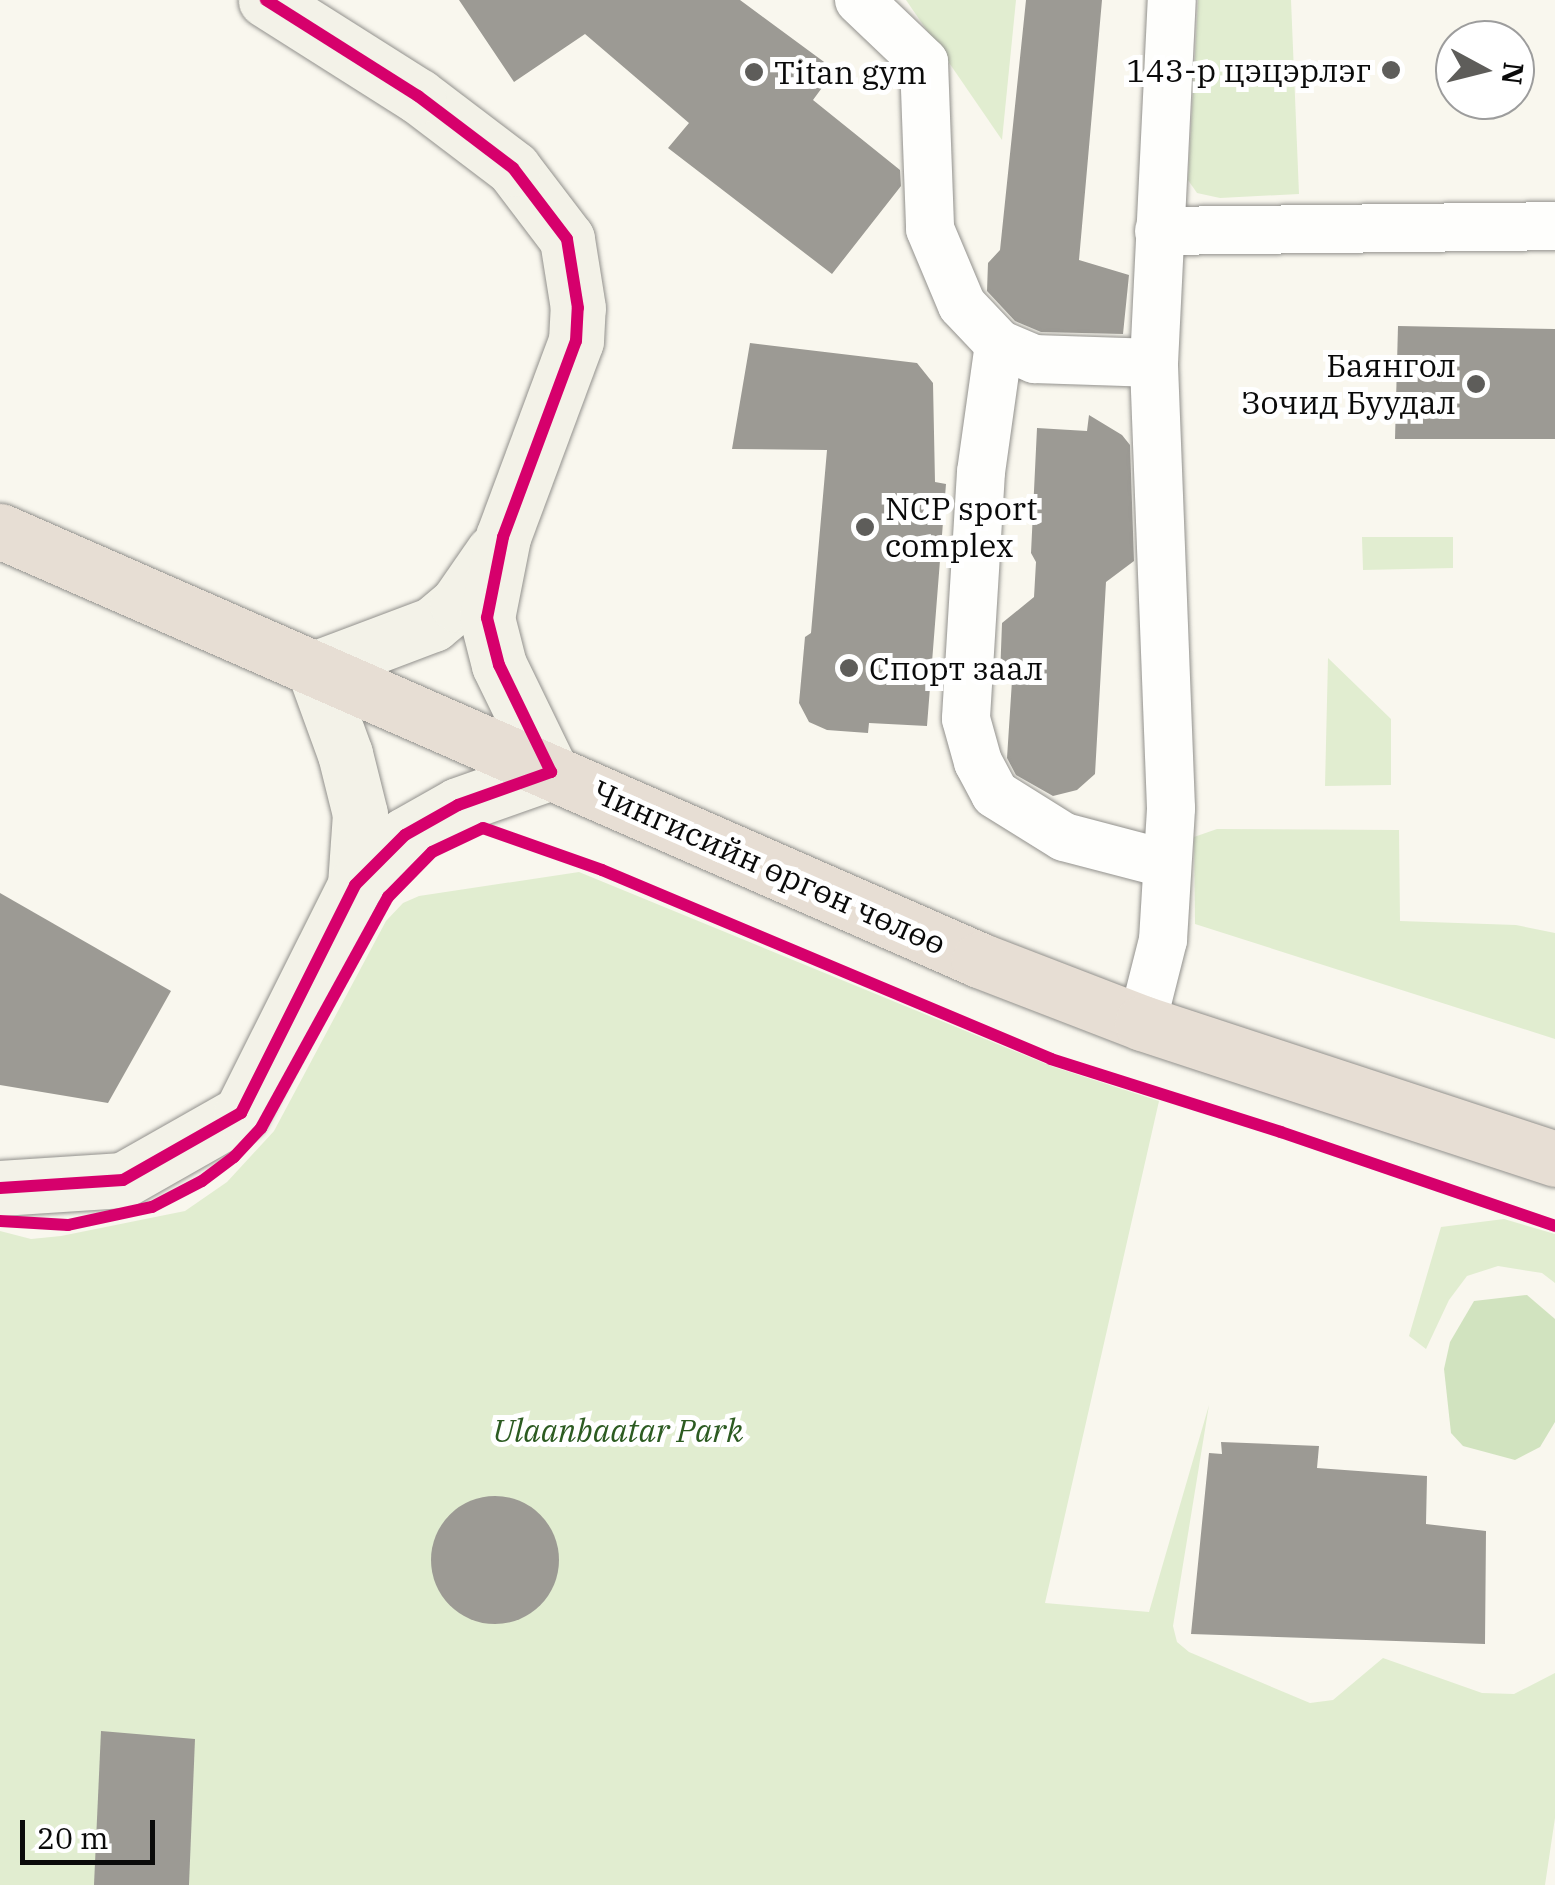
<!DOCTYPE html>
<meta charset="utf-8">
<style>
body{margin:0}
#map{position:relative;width:1555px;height:1885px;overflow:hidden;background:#f9f7ee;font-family:"IBM Plex Serif",serif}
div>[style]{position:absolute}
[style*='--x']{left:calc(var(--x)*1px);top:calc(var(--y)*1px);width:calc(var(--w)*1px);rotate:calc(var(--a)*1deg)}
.green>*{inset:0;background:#e1edd0}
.forest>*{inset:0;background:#d1e3bf}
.building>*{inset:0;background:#9c9a94}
.round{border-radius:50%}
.roads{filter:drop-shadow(0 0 2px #92918d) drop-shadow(0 0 2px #92918d)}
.street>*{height:48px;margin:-24px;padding:0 24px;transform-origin:24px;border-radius:24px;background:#fefefc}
.secondary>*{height:55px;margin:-27.5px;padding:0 27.5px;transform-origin:27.5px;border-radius:27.5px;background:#f3f2e8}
.highway>*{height:55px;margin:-27.5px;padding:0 27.5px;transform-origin:27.5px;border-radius:27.5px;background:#e7ded4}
.cycleway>*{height:12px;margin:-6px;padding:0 6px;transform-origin:6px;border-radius:6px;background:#d6006c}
.dots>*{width:28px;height:28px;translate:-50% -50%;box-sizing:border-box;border:5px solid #fff;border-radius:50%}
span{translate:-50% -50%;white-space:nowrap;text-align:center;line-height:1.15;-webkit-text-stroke:10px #fff;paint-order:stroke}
.poi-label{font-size:32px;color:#0a0a0a}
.right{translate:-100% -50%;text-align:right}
.left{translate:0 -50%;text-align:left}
.street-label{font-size:32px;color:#0a0a0a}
.park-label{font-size:32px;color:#2c5b21;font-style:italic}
.north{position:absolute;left:1435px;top:20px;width:100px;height:100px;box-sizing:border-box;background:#fff;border:2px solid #9d9d9d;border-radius:50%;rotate:97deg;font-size:28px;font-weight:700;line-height:40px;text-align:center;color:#0a0a0a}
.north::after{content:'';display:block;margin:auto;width:35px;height:45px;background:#5e5d5a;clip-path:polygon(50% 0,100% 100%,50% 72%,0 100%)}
.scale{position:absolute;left:20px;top:1820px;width:135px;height:45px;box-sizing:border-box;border:5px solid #0a0a0a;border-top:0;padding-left:12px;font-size:30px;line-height:35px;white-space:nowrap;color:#0a0a0a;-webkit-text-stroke:8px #fff;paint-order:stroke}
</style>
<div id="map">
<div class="green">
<i style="clip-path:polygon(906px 0,1016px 0,1002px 140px)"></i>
<i style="clip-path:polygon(1198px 0,1291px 0,1299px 194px,1220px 198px,1197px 193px,1188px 180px)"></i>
<i style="clip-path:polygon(1362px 537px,1453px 537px,1453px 568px,1363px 570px)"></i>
<i style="clip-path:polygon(1328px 658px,1391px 719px,1391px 785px,1325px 786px)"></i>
<i style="clip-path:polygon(1217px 829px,1399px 830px,1400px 921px,1516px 925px,1555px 933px,1555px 1039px,1195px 924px,1194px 837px)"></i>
<i style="clip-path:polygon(579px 872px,1051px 1066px,1159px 1101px,1045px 1603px,1149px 1612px,1209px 1405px,1173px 1626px,1177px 1642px,1189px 1652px,1310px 1703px,1333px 1700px,1383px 1658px,1482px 1693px,1514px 1694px,1555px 1673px,1555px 1818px,1545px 1885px,0 1885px,0 1231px,31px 1239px,61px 1236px,185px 1211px,227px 1182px,274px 1131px,386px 921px,403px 903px,419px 896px)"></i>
<i style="clip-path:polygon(1504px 1219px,1555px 1234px,1555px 1283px,1542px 1273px,1498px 1266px,1467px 1276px,1449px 1300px,1426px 1349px,1409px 1336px,1441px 1227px)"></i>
</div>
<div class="forest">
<i style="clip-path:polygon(1527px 1295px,1555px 1319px,1555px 1422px,1540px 1447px,1515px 1460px,1463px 1446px,1451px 1433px,1444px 1369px,1450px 1342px,1474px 1301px)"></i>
</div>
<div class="building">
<i style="clip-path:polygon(459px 0,740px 0,835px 70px,813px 100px,900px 170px,901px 186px,832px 274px,668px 148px,689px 123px,585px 34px,514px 82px)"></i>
<i style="clip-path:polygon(1026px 0,1102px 0,1079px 260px,1129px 275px,1123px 334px,1041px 332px,1015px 321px,987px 291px,988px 263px,1000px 250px)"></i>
<i style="clip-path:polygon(1398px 326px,1555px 329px,1555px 439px,1395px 439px)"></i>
<i style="clip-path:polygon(750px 343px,917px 363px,933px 383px,935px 482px,946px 484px,927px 726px,869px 723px,868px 733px,827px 730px,809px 722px,799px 703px,805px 637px,811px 633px,827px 450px,732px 449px)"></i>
<i style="clip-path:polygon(1089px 415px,1122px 435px,1130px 445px,1134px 561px,1106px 582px,1095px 774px,1077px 790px,1053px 796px,1016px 775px,1007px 758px,1013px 665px,1000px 677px,1002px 623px,1034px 597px,1036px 562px,1031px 553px,1037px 428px,1087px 431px)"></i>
<i style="clip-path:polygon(0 893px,171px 991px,108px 1103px,0 1085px)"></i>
<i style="clip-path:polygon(1221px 1442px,1319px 1446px,1317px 1468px,1427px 1476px,1426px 1524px,1486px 1531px,1485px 1644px,1191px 1634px,1209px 1453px,1222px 1454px)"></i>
<i class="round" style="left:431px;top:1496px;width:128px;height:128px"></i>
<i style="clip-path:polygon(101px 1731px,195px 1739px,189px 1885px,94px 1885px)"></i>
</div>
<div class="roads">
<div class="street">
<i style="--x:859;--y:0;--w:90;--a:43.6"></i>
<i style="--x:924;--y:62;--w:167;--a:87.9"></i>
<i style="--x:930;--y:229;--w:82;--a:67.2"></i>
<i style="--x:962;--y:305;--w:54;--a:46.5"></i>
<i style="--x:999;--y:344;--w:39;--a:23"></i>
<i style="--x:1035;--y:359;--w:119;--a:1.9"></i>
<i style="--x:1159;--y:231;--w:396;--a:-0.7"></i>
<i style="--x:999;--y:344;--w:129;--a:98"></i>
<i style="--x:981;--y:472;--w:247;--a:93.5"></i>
<i style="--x:966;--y:719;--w:45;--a:74.4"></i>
<i style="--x:978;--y:762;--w:36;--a:62"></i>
<i style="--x:995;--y:794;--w:81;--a:31.9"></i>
<i style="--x:1064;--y:837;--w:106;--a:14.7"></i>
<i style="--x:1142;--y:1023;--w:86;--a:-75.8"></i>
<i style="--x:1163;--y:940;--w:132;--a:-86.5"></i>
<i style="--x:1171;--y:808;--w:445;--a:-92.2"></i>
<i style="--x:1154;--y:363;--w:363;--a:-87.2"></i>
</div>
<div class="secondary">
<i style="--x:355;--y:885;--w:71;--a:-86"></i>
<i style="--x:360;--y:814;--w:62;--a:-104"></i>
<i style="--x:345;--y:754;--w:90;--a:-110"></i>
<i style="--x:314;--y:669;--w:127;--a:-20.7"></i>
<i style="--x:433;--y:624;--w:31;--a:-40"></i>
<i style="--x:457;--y:604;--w:63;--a:-55.3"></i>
<i style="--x:0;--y:1188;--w:123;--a:-3.7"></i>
<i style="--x:123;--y:1180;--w:136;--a:-29.6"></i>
<i style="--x:241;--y:1113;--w:255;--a:-63.4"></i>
<i style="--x:355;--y:885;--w:71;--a:-45"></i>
<i style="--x:405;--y:835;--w:61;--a:-29.5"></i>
<i style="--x:458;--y:805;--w:99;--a:-19.5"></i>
<i style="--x:551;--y:772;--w:119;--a:-115.9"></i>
<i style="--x:499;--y:665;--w:49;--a:-104.3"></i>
<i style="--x:487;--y:618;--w:83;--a:-78.8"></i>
<i style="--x:503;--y:537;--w:209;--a:-69.6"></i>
<i style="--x:576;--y:341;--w:33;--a:-87"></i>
<i style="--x:578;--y:308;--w:70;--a:-99.1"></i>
<i style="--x:567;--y:239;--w:89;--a:-127.3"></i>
<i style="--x:513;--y:168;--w:119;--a:-142.8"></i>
<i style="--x:418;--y:96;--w:180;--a:-147.7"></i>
</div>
<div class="highway">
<i style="--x:0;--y:531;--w:1069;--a:23.66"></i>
<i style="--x:979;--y:960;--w:175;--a:21.1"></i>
<i style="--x:1142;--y:1023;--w:435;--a:18.2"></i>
</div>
</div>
<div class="cycleway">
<i style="--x:0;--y:1188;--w:123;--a:-3.7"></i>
<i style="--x:123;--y:1180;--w:136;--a:-29.6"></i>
<i style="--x:241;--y:1113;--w:255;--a:-63.4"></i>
<i style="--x:355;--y:885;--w:71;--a:-45"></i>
<i style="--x:405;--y:835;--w:61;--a:-29.5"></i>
<i style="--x:458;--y:805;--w:99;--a:-19.5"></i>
<i style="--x:551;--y:772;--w:119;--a:-115.9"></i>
<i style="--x:499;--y:665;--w:49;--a:-104.3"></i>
<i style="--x:487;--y:618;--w:83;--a:-78.8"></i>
<i style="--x:503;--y:537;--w:209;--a:-69.6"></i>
<i style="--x:576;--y:341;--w:33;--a:-87"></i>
<i style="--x:578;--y:308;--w:70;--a:-99.1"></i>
<i style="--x:567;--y:239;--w:89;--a:-127.3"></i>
<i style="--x:513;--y:168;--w:119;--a:-142.8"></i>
<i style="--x:418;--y:96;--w:180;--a:-147.7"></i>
<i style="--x:0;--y:1221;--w:68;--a:3.4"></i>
<i style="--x:68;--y:1225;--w:86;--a:-12.1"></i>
<i style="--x:152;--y:1207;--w:56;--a:-27.5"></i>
<i style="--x:202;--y:1181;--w:40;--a:-37"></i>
<i style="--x:234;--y:1157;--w:40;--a:-47"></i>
<i style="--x:261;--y:1128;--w:264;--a:-61.2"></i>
<i style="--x:388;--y:897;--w:63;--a:-45.6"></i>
<i style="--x:432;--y:852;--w:56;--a:-25.2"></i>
<i style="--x:483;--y:828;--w:126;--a:19.4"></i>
<i style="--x:602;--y:870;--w:487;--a:22.8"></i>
<i style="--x:1051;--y:1059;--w:241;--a:17.6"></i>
<i style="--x:1281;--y:1132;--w:290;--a:18.9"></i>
</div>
<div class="dots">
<i style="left:1391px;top:70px;background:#5e5d5a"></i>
<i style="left:754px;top:72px;background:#5e5d5a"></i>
<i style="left:1476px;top:384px;background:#5e5d5a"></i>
<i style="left:865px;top:527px;background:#5e5d5a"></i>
<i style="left:849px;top:668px;background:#5e5d5a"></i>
</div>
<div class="poi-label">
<span class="right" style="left:1371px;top:70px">143-р цэцэрлэг</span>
<span class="left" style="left:774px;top:72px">Titan gym</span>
<span class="right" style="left:1456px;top:384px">Баянгол<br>Зочид Буудал</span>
<span class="left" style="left:885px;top:527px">NCP sport<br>complex</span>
<span class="left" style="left:869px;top:668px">Спорт заал</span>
</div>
<div class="street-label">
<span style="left:769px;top:867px;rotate:24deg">Чингисийн өргөн чөлөө</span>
</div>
<div class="park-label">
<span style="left:618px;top:1430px">Ulaanbaatar Park</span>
</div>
<div class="north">N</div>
<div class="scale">20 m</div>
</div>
